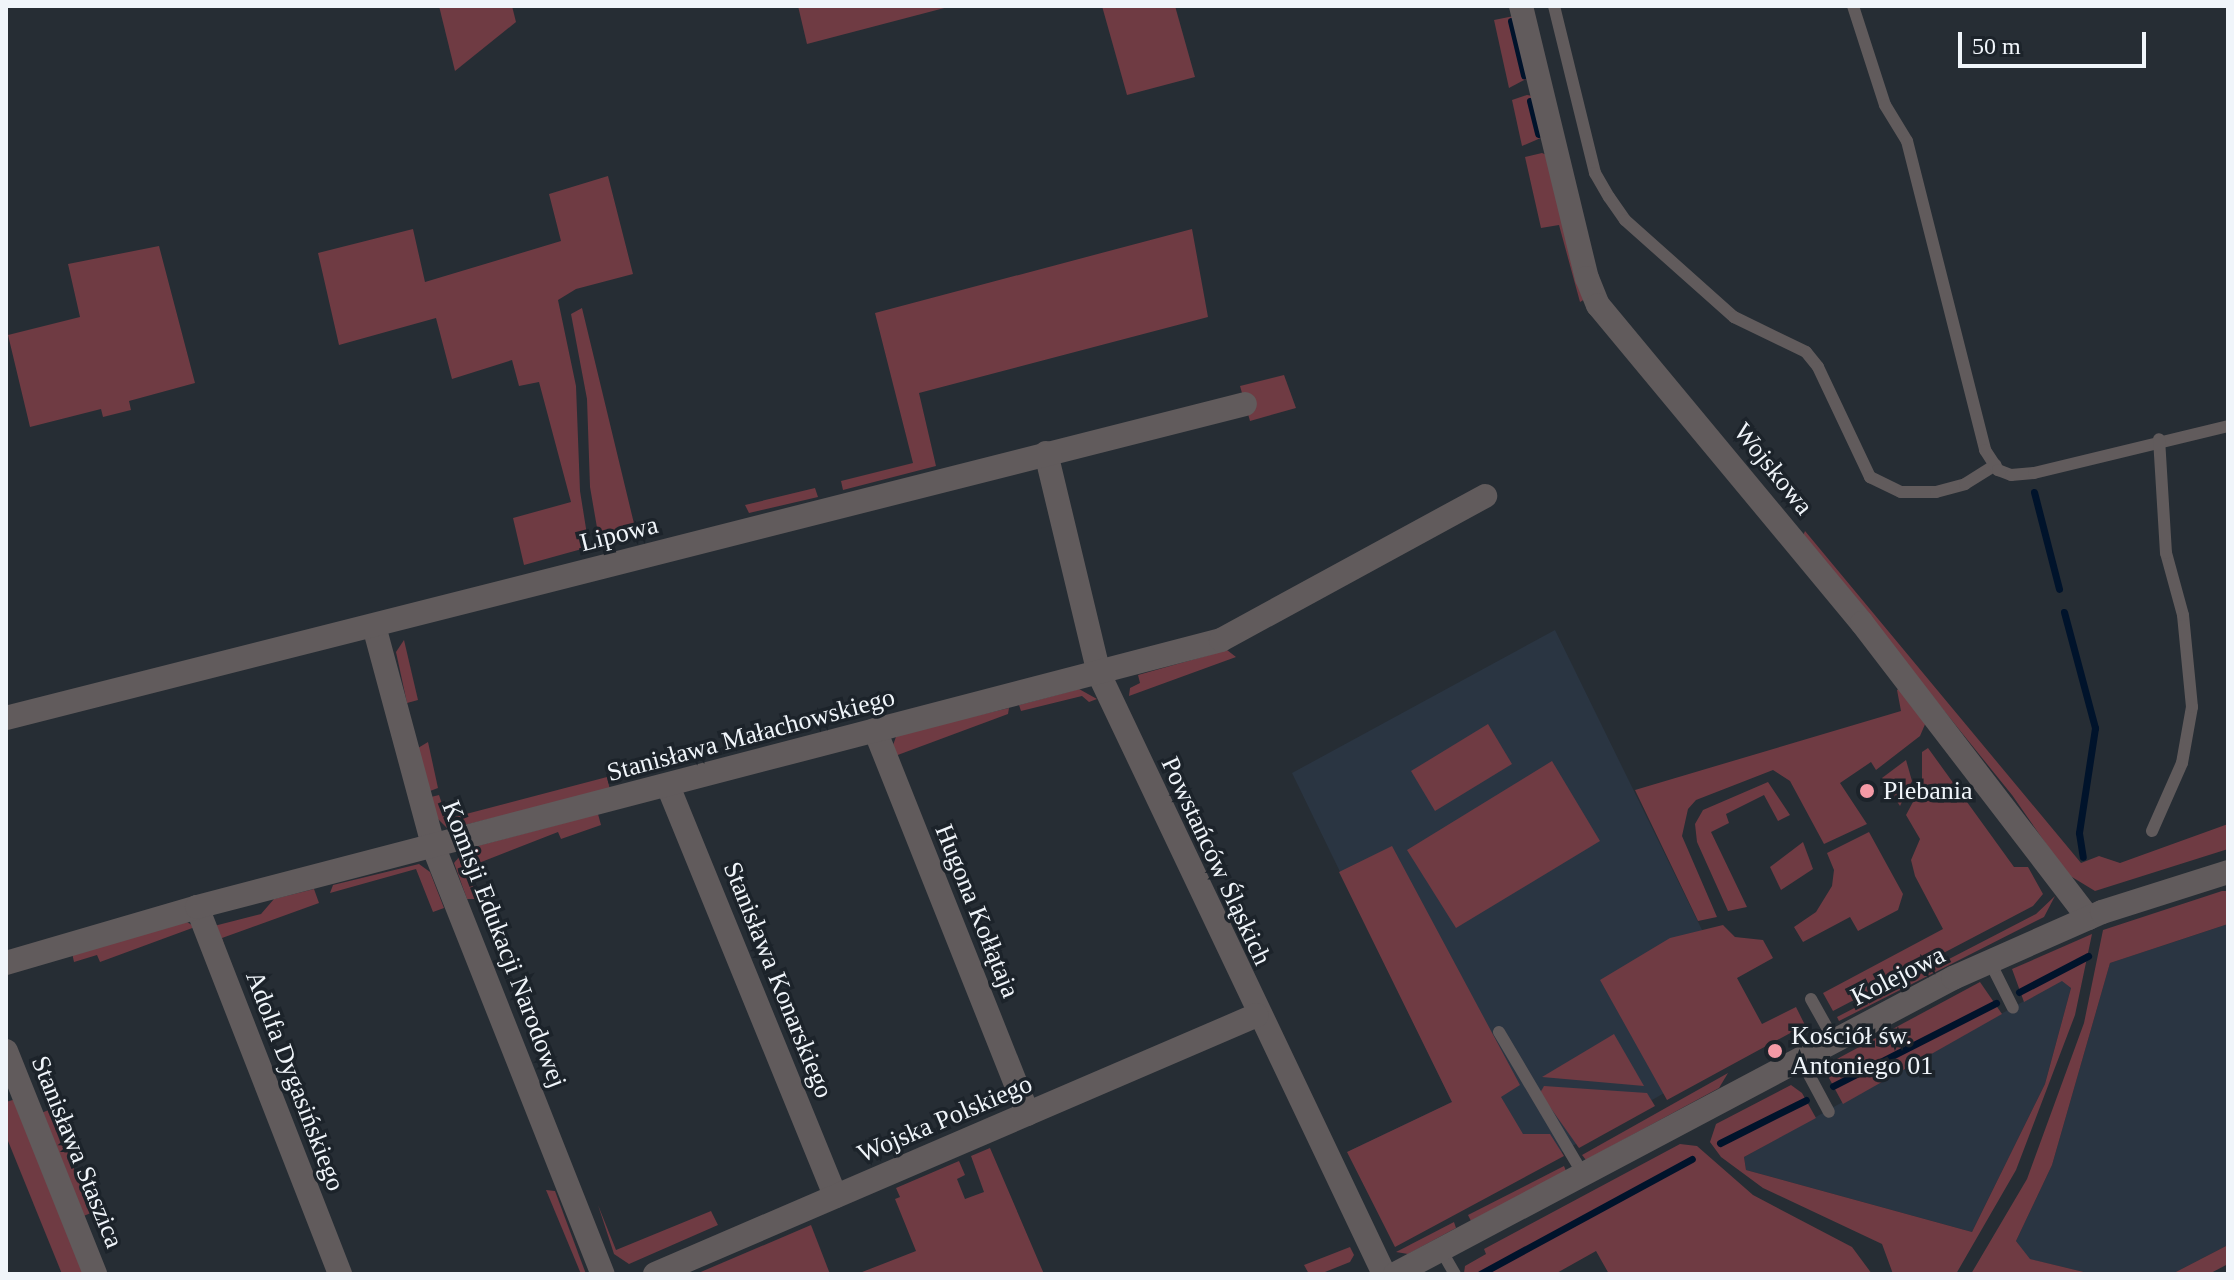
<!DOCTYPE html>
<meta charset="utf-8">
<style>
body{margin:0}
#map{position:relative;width:2234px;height:1280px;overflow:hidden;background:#262d34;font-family:Georgia,serif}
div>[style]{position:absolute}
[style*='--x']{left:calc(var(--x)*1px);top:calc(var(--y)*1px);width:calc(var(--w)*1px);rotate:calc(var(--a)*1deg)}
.built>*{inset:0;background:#2a3542}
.green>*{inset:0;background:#6f3b43}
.stream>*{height:7px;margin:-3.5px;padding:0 3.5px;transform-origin:3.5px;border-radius:3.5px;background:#00132b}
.service>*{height:12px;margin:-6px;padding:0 6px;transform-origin:6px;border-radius:6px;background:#615b5c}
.minor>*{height:24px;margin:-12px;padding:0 12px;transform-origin:12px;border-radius:12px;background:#615b5c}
.tertiary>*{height:24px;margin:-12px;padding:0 12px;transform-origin:12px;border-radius:12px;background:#615b5c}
.dots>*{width:22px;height:22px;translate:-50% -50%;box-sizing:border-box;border:4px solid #1c232a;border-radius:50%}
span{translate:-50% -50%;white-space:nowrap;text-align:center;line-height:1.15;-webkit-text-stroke:7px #1c232a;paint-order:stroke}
.street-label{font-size:26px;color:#f0f5fa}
.poi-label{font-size:26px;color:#f0f5fa}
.left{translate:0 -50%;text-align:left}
.frame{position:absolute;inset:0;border:8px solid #f0f5fa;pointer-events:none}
.scale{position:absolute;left:1958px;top:32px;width:188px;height:36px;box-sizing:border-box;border:4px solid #f0f5fa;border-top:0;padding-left:10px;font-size:24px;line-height:28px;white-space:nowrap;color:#f0f5fa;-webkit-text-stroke:6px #1c232a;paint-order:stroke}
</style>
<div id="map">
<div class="built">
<i style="clip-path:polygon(1555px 630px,1756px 1040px,1562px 1152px,1347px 1152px,1452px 1102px,1292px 773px)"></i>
<i style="clip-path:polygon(2228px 924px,2228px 1245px,2172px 1274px,2092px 1274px,2029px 1259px,2016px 1241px,2052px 1165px,2110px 963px)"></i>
<i style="clip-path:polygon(2062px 980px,2071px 988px,2045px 1084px,1972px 1232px,1746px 1170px,1744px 1157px)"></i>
</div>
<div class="green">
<i style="clip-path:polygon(439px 6px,512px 6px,516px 22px,455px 71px)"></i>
<i style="clip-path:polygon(798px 6px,952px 6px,807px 44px)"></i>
<i style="clip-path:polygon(1102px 6px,1175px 6px,1195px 77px,1127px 95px)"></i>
<i style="clip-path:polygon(1514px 16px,1530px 77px,1509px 88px,1494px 20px)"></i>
<i style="clip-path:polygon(1527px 95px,1533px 96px,1543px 137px,1522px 146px,1512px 100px)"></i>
<i style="clip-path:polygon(1542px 153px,1549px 156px,1585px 299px,1580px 302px,1559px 225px,1541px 228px,1525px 157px)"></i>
<i style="clip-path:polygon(608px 176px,633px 274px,576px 289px,558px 300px,576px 386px,580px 491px,589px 547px,524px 565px,513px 518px,571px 502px,539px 382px,519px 386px,512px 360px,452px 379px,436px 318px,339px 345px,318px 253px,413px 229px,425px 282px,561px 241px,549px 194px)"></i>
<i style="clip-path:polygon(1192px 229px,1208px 317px,919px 393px,936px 466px,843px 490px,841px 481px,913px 463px,875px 313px)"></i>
<i style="clip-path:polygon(159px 246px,195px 383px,129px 401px,131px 410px,103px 417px,101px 409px,30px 427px,8px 335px,80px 317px,68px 264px)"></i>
<i style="clip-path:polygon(582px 308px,637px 536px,600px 545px,590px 487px,587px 399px,571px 314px)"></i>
<i style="clip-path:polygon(1284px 375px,1296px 408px,1250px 421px,1240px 386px)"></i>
<i style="clip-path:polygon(815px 488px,818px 497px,749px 513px,745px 505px)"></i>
<i style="clip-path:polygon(1805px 531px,2081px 863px,2099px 856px,2120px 863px,2228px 824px,2228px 849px,2095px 891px,2067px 874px,2012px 795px,1803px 536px)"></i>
<i style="clip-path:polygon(404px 640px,418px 700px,407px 703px,396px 652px)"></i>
<i style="clip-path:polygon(1227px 650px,1236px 657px,1129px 696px,1130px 688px,1140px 683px,1138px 675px)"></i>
<i style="clip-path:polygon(1903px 686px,1926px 722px,1920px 736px,1876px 770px,1871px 762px,1840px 783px,1867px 824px,1824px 844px,1790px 781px,1773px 770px,1696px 800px,1688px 809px,1682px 836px,1717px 917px,1698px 921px,1635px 790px,1901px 711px,1897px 690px)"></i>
<i style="clip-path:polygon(1079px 689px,1097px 699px,1089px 702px,1082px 696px,1021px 711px,1019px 705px)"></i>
<i style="clip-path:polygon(1009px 708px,1008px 714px,895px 756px,892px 748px,897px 734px)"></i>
<i style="clip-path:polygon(1488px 724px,1512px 764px,1435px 811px,1411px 771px)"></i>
<i style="clip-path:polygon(428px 742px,438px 788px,430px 791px,418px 748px)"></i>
<i style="clip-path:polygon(1928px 748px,2014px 867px,2028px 867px,2043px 894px,2033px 906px,1833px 1011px,1823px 993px,1943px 929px,1915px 876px,1911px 860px,1920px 839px,1906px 815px,1922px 785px,1922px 752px)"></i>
<i style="clip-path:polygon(1906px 760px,1912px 781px,1900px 806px,1882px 778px)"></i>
<i style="clip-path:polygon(1552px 761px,1600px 841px,1456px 928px,1407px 850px)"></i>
<i style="clip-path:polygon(607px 777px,610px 790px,448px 829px,437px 818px,431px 797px,439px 795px,447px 819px)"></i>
<i style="clip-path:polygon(1768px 782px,1790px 815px,1778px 821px,1764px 795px,1726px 814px,1729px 823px,1711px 832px,1747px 907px,1728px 911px,1697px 842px,1695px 824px,1703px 810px)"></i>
<i style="clip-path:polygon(598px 814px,601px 825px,561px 839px,558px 832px,466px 868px,478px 899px,467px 899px,454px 863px,466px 849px)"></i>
<i style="clip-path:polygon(1869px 832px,1903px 894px,1898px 910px,1858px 931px,1850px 917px,1803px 942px,1794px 927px,1816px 912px,1832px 886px,1834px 870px,1827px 853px)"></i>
<i style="clip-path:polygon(1803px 842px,1813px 869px,1781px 890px,1770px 867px)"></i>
<i style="clip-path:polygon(1392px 846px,1520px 1085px,1501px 1097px,1523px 1134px,1550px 1134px,1564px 1156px,1395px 1247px,1347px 1152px,1452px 1102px,1339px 872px)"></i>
<i style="clip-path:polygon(419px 864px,430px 872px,444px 908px,433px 912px,416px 869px,330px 893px,333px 885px)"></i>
<i style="clip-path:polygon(314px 889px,319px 903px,222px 938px,234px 979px,214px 926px,261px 914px,274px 899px)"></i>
<i style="clip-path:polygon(2222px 891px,2228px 891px,2228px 924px,2110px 963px,2052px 1165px,2016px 1241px,2030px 1259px,2092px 1274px,1971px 1274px,2027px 1179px,2084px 1023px,2103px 930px)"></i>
<i style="clip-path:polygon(2055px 896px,2044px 917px,1839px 1021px,1837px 1017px,2036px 914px)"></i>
<i style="clip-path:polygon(187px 922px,195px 927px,100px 962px,97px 955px,74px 962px,72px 953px)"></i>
<i style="clip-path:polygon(1723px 925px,1735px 937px,1763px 940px,1773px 958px,1737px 978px,1762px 1024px,1796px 1007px,1805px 1025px,1667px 1100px,1600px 980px,1670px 938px)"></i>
<i style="clip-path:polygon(2092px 934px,2075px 1015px,2016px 1170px,1956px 1274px,1893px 1274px,1882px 1244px,1763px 1188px,1721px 1157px,1710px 1142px,1716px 1124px,1791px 1085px,1802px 1093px,1816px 1118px,1744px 1157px,1746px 1170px,1972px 1232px,2045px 1084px,2071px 988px,2062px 981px,2024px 1002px,2012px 969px)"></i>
<i style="clip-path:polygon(1980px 982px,2002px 1014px,1843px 1104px,1829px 1078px,1835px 1060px)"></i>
<i style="clip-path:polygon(1614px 1034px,1644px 1086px,1542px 1077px)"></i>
<i style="clip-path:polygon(1728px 1073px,1719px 1088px,1586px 1160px,1582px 1155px)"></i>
<i style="clip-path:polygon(1544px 1086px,1647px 1093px,1655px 1106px,1579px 1148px,1540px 1093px)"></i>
<i style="clip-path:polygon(16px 1099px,87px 1274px,62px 1274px,6px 1136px,6px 1102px)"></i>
<i style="clip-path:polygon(51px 1109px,91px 1213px,81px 1217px,39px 1114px)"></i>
<i style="clip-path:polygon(1680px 1144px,1697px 1146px,1753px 1195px,1852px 1247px,1872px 1274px,1609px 1274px,1596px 1251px,1555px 1274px,1464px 1273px,1465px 1266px,1486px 1254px,1484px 1249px)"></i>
<i style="clip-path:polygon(990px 1148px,1044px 1274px,857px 1274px,916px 1251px,895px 1199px,900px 1197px,896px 1188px,959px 1161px,965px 1175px,957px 1179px,965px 1199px,984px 1192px,971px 1156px)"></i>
<i style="clip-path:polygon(1564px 1166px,1566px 1171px,1471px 1221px,1468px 1215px)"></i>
<i style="clip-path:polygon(546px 1190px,555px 1191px,586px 1274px,581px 1274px)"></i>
<i style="clip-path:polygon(598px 1205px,616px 1250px,711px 1211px,718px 1225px,629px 1264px,614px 1254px)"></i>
<i style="clip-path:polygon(1454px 1222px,1456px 1228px,1408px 1254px,1396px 1252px)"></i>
<i style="clip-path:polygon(811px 1225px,830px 1274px,696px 1274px)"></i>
<i style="clip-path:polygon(2228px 1245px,2228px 1264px,2209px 1274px,2172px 1274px)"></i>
<i style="clip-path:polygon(1350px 1247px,1354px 1255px,1350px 1262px,1320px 1274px,1309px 1274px,1304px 1265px)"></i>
</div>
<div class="stream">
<i style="--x:1511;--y:21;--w:56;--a:76.5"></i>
<i style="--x:1530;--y:101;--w:34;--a:76"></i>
<i style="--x:2034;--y:492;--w:100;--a:75.5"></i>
<i style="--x:2064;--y:612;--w:120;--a:75"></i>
<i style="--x:2095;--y:728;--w:106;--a:98.7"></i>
<i style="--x:2079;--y:833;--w:24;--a:81"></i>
<i style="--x:2019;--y:992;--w:78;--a:-27.6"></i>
<i style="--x:1833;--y:1086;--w:183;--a:-27"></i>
<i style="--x:1720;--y:1143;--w:96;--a:-26.6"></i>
<i style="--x:1480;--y:1274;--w:241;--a:-28.5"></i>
</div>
<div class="service">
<i style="--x:1554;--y:6;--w:172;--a:76.2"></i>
<i style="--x:1595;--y:173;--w:28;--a:60"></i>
<i style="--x:1609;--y:197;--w:28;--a:55"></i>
<i style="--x:1625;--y:220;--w:146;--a:41.7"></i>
<i style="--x:1734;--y:317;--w:80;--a:25.9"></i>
<i style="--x:1806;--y:352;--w:19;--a:51"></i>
<i style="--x:1818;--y:367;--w:122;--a:64.7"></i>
<i style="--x:1870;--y:477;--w:34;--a:26"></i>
<i style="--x:1901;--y:492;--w:35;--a:0"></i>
<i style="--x:1936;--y:492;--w:30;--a:-15"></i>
<i style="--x:1965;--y:484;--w:36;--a:-32"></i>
<i style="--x:1853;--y:6;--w:104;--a:72.1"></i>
<i style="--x:1885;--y:105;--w:42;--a:58.6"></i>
<i style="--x:1907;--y:141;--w:319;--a:75.8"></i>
<i style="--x:1985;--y:450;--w:24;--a:57"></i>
<i style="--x:1998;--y:470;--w:14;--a:21"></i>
<i style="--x:2011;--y:475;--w:23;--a:-5"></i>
<i style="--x:2034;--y:473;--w:200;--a:-13.6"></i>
<i style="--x:2152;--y:831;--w:74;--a:-66.2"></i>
<i style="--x:2182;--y:763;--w:57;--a:-79.9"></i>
<i style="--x:2192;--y:707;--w:92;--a:-95.6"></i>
<i style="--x:2183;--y:615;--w:64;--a:-105.3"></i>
<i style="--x:2166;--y:553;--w:114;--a:-93.5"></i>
<i style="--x:1990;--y:962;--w:51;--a:63.4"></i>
<i style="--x:1811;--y:999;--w:47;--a:60.7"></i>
<i style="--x:1499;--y:1032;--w:165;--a:59.4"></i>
<i style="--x:1800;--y:1058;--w:61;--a:61.8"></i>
<i style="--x:1441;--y:1250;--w:28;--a:60"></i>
</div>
<div class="minor">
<i style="--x:1521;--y:6;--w:280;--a:76.4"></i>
<i style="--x:1587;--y:278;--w:29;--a:68"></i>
<i style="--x:1598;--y:305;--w:413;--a:50.3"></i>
<i style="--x:1862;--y:623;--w:372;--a:52.5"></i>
<i style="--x:1046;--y:453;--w:227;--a:76.5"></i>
<i style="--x:1099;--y:674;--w:664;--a:64.59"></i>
<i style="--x:374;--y:626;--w:230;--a:74.9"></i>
<i style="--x:434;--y:848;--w:458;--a:68.4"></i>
<i style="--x:6;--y:718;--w:1278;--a:-14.22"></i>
<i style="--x:875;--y:730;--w:413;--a:68.3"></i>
<i style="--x:668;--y:786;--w:443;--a:67.8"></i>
<i style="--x:197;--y:907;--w:394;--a:68.7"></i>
<i style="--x:6;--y:963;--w:199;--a:-16.3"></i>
<i style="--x:197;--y:907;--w:1058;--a:-14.61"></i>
<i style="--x:1221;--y:640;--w:301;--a:-28.6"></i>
<i style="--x:6;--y:1051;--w:240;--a:68.2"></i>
<i style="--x:655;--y:1274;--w:655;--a:-23.28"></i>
</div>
<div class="tertiary">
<i style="--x:1395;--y:1274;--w:632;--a:-27.94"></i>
<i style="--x:1953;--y:978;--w:163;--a:-23.9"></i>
<i style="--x:2102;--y:912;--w:132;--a:-17.6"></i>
</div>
<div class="dots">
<i style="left:1867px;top:791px;background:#f49aa6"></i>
<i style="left:1775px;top:1051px;background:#f49aa6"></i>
</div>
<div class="street-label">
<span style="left:1773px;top:469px;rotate:51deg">Wojskowa</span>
<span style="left:619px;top:534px;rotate:-14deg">Lipowa</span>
<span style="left:751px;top:735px;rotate:-15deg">Stanisława Małachowskiego</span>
<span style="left:1216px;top:861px;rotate:65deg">Powstańców Śląskich</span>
<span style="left:977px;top:911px;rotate:68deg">Hugona Kołłątaja</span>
<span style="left:504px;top:944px;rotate:69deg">Komisji Edukacji Narodowej</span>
<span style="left:1898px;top:976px;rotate:-27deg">Kolejowa</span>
<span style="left:778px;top:980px;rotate:68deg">Stanisława Konarskiego</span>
<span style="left:295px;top:1081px;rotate:69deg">Adolfa Dygasińskiego</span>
<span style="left:945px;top:1119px;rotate:-23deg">Wojska Polskiego</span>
<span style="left:77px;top:1152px;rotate:68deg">Stanisława Staszica</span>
</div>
<div class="poi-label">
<span class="left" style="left:1883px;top:791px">Plebania</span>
<span class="left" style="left:1791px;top:1051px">Kościół św.<br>Antoniego 01</span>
</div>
<div class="frame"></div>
<div class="scale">50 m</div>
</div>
